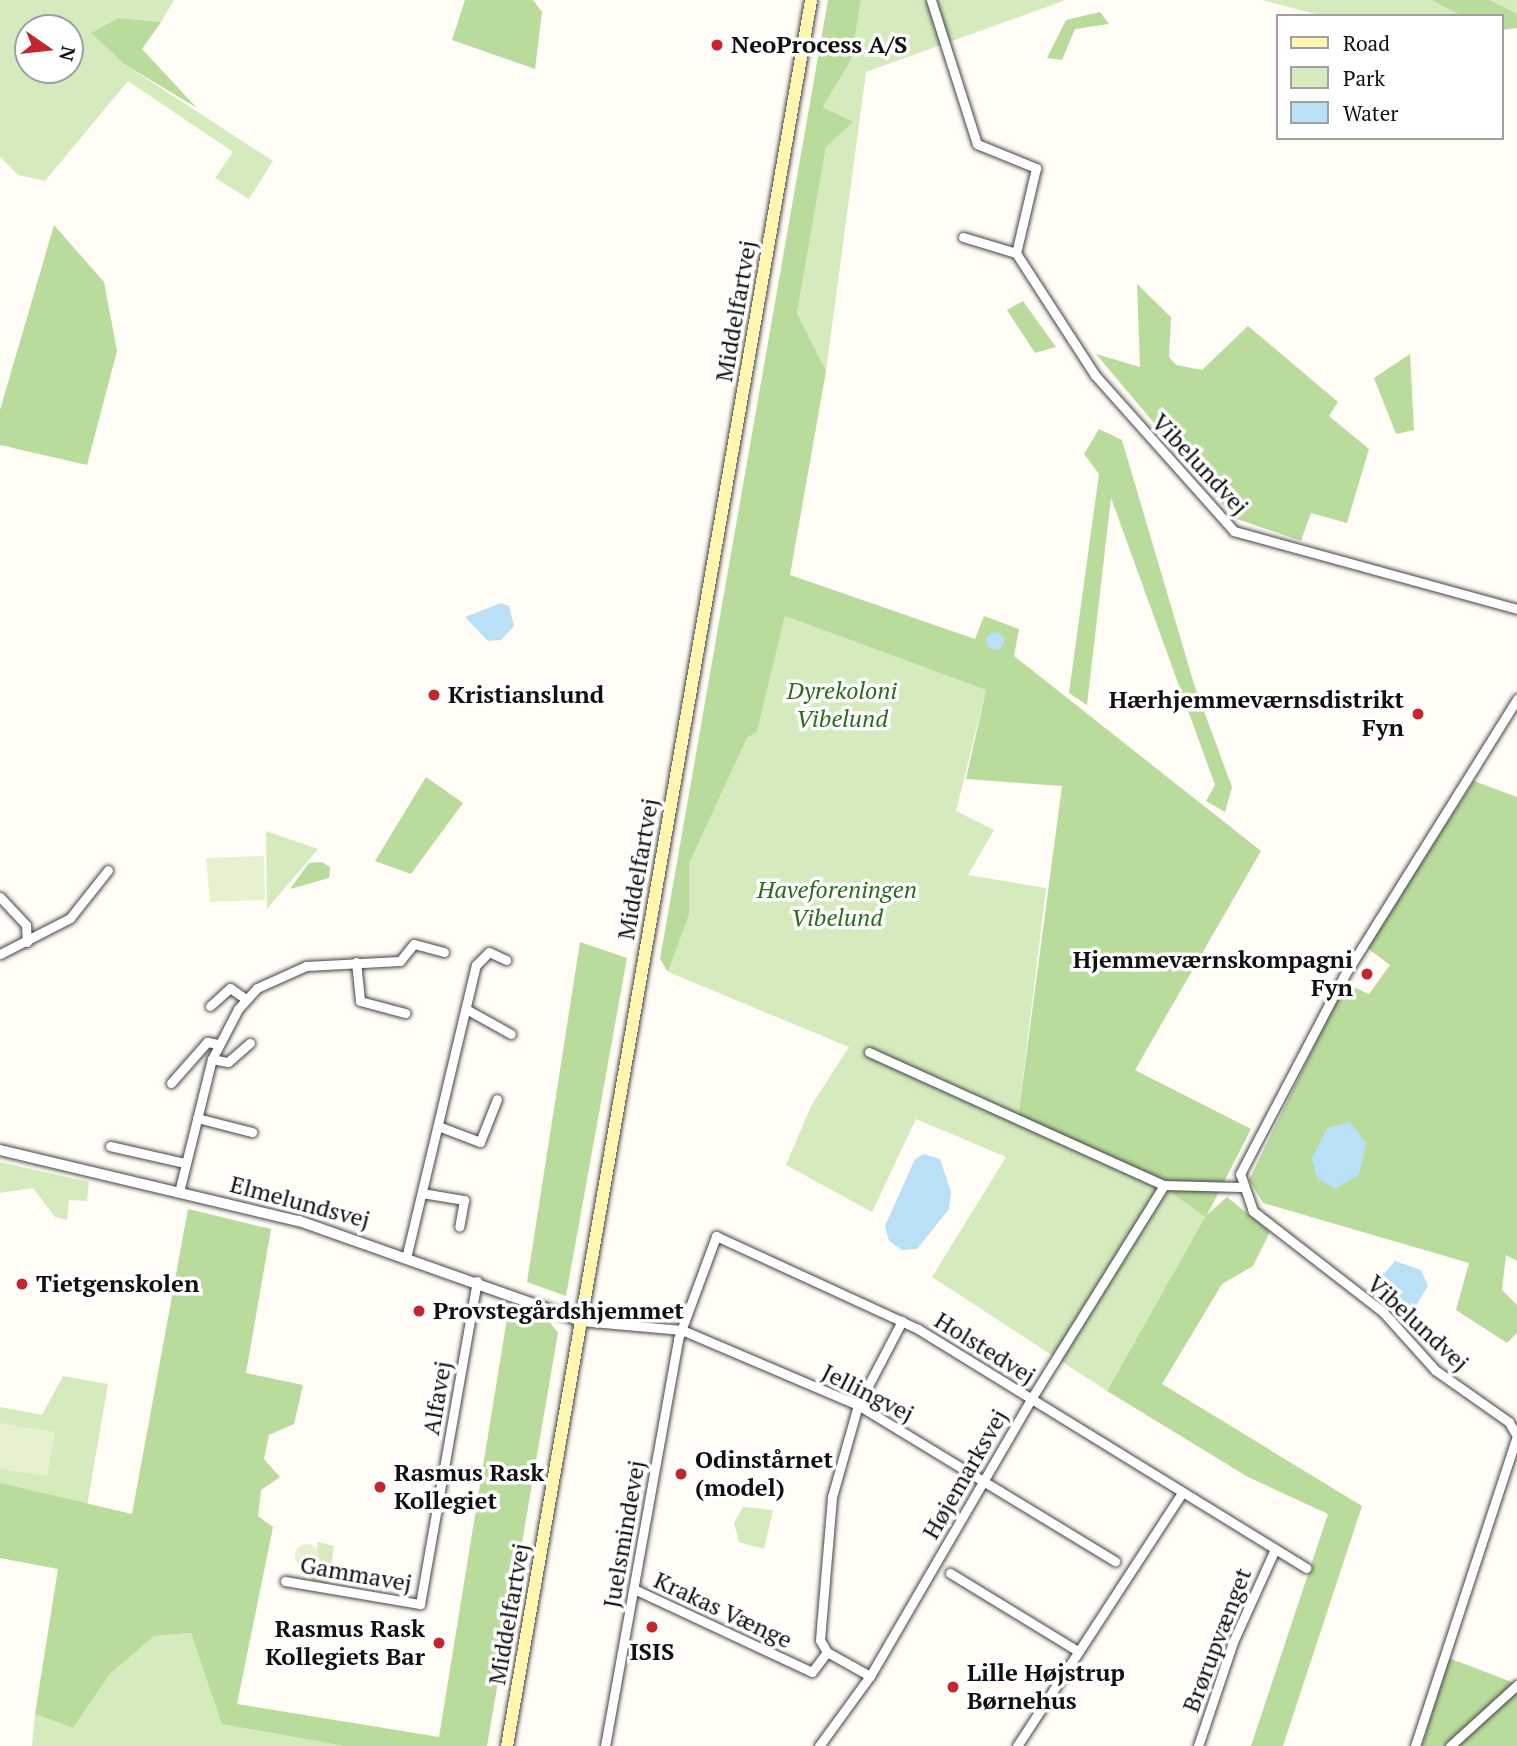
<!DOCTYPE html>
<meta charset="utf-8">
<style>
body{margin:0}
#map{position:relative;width:1517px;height:1746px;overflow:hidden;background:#fffdf5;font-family:"PT Serif",serif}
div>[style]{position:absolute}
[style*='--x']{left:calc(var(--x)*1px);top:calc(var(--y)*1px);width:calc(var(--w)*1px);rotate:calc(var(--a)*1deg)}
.green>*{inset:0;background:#d5ebbd}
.forest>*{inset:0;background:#b9dc9c}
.pitch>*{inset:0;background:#e6f2cf}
.round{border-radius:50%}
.water>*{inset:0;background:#b9e0f7}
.roads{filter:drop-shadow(0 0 2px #444) drop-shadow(0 0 2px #444)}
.minor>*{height:9px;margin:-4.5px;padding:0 4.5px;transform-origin:4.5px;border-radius:4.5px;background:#fff}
.tertiary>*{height:10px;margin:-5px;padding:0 5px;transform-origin:5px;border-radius:5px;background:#fff}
.secondary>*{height:12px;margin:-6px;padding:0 6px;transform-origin:6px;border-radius:6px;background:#fff6b0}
.dots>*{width:19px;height:19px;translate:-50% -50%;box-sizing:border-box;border:4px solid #fff;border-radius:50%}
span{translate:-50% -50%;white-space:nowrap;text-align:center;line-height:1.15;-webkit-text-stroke:7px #fff;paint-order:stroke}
.poi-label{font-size:24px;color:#111;font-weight:700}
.left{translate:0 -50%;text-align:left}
.right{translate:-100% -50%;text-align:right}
.street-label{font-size:24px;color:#111}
.park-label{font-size:24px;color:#2f6b1f;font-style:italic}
.legend{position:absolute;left:1276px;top:14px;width:228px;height:126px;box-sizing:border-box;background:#fff;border:2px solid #a0a0a0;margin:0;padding:9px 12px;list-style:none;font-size:21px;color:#111}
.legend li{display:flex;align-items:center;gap:14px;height:35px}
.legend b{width:35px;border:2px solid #a0a0a0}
.north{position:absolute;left:14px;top:14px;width:70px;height:70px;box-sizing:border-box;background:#fff;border:2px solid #a0a0a0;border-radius:50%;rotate:104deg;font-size:19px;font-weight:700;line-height:28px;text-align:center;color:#111}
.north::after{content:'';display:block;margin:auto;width:24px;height:32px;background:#c4262e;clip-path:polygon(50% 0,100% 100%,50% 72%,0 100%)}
</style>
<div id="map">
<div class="green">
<i style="clip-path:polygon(evenodd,0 0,174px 0,161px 22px,118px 18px,91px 33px,124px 64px,273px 161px,249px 199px,215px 178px,233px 152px,128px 81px,45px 181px,18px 175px,0 157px,0 0,28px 28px,70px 28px,70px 70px,28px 70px,28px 28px)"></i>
<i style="clip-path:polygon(861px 0,1066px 0,866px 72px,826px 371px,797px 313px,826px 147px,852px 122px,823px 107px,851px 60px)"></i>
<i style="clip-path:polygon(1262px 0,1431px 0,1462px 16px,1323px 16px)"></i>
<i style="clip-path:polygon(1490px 0,1517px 0,1517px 14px)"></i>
<i style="clip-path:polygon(785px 616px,986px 690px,956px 811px,994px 830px,968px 875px,1046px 888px,1018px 1118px,1148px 1176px,1205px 1217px,1107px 1391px,932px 1277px,1006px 1157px,916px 1119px,872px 1212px,786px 1165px,811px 1106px,849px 1047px,668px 972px,689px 915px,689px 864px,747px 738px,757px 732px)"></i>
<i style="clip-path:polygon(266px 831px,318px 849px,267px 909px)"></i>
<i style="clip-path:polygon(0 1162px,89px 1182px,87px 1201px,69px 1200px,67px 1220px,55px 1217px,33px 1188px,0 1193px)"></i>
<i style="clip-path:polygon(63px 1376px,108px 1384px,87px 1506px,0 1483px,0 1407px,42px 1415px)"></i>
<i style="clip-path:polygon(743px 1507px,773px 1510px,764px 1549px,739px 1542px,734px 1523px)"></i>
<i style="clip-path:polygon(318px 1542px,334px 1546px,328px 1584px,312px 1581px)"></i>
<i style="clip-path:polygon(191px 1633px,223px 1724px,343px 1746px,32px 1746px,35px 1714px,73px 1728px,110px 1674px,154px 1636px)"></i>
</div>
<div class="forest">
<i style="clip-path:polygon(465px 0,533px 0,542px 12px,535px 69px,452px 40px)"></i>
<i style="clip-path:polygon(828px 0,861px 0,851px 60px,823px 107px,853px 122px,826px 147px,797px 313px,826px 371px,790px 575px,975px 639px,984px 616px,1019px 629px,1014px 656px,1261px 851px,1135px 1070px,1251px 1129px,1207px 1215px,1227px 1197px,1270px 1232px,1253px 1266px,1222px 1284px,1162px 1384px,1362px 1506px,1283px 1746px,1251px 1746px,1328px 1514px,1248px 1477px,1107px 1391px,1205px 1217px,1148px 1176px,1018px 1118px,1062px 786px,966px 779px,986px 690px,785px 616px,757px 732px,747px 738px,689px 864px,689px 915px,668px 972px,660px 959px)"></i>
<i style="clip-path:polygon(1431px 0,1490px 0,1517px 14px,1517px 28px,1501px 30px,1501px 16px,1462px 16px)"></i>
<i style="clip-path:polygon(1100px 12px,1109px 24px,1075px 29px,1062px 60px,1047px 58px,1066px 20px)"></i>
<i style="clip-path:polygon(118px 18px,161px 22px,142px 49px,197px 108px,124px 64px,91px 33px)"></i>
<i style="clip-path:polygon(54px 225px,104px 282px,117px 351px,87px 465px,0 445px,0 410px)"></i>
<i style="clip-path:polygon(1137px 284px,1171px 317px,1169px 357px,1176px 365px,1202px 370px,1248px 326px,1338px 402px,1329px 416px,1369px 449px,1347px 523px,1311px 513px,1301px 541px,1234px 518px,1096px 354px,1140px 367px)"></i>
<i style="clip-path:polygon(1023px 301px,1056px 347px,1035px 353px,1007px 310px)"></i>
<i style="clip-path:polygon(1410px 354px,1414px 430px,1396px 434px,1374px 378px)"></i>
<i style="clip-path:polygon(1099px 429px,1122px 440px,1194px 684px,1232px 787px,1225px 812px,1206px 801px,1215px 785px,1111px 498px,1087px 705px,1069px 693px,1099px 474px,1084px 454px)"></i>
<i style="clip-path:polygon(426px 777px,463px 803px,411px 874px,375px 861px)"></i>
<i style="clip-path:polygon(1474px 781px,1517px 797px,1517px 1261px,1506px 1255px,1502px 1290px,1517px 1305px,1517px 1333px,1507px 1343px,1456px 1310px,1469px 1263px,1263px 1203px,1249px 1180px,1345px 983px,1369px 994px,1390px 965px,1366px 947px)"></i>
<i style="clip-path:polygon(322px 862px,330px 867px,329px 878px,290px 889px,309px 863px)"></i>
<i style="clip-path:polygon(580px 942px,627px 958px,566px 1296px,527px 1282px)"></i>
<i style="clip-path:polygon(188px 1209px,271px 1229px,246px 1373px,303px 1385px,294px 1424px,269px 1435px,264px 1459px,280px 1477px,261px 1490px,258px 1516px,273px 1527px,237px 1704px,439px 1737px,509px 1306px,549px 1321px,558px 1333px,487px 1746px,343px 1746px,222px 1724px,191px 1633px,154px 1636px,110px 1674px,73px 1728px,35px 1714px,58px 1569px,0 1558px,0 1483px,132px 1514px)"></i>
<i style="clip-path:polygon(1449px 1658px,1517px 1684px,1517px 1746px,1422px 1746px)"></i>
</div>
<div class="pitch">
<i style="clip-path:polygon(264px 856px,265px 900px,210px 902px,206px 858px)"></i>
<i style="clip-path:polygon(0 1423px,55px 1432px,47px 1476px,0 1469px)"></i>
<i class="round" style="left:295px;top:1544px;width:24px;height:24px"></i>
</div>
<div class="water">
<i style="clip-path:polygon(501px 603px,509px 606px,514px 626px,501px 640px,488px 641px,465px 617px)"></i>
<i class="round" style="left:986px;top:632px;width:18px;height:18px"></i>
<i style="clip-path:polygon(1350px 1122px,1366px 1143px,1359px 1175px,1335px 1189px,1317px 1178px,1312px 1158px,1327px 1128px)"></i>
<i style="clip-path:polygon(924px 1154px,940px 1159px,951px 1192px,949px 1209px,917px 1249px,902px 1250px,889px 1241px,885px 1226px,915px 1159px)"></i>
<i style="clip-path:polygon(1395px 1261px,1421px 1270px,1428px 1286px,1411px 1314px,1392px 1305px,1376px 1283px)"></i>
</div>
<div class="roads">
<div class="minor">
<i style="--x:931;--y:0;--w:151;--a:72.3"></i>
<i style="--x:977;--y:144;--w:64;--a:22.1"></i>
<i style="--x:1036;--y:168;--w:87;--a:103.2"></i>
<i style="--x:963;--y:237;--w:55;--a:16.8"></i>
<i style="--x:1016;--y:253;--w:145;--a:57.1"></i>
<i style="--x:1095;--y:375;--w:209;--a:48.3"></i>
<i style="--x:1234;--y:531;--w:294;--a:15.4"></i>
<i style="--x:0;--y:897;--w:38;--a:47"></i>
<i style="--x:26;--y:925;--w:17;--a:87"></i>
<i style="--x:0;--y:954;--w:79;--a:-27.2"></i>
<i style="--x:70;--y:918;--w:61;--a:-51.6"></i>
<i style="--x:356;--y:962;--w:39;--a:84"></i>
<i style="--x:360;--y:1001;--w:47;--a:14.9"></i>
<i style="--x:210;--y:1006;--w:27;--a:-42"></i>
<i style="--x:230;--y:988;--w:19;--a:35"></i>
<i style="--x:468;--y:1010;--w:49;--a:29.2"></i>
<i style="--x:869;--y:1052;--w:324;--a:24.3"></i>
<i style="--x:1164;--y:1185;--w:76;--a:1.5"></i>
<i style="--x:212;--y:1059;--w:16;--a:11"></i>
<i style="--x:228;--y:1062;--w:29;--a:-41"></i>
<i style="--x:171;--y:1083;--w:55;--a:-48.7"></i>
<i style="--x:207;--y:1042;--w:11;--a:10"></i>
<i style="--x:197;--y:1118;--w:57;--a:14.3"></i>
<i style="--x:438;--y:1126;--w:45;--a:20.9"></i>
<i style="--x:480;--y:1142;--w:46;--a:-68.4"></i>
<i style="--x:110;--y:1146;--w:77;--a:12.8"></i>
<i style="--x:179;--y:1192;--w:137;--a:-76.1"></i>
<i style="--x:212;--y:1059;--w:56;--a:-62.5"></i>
<i style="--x:238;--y:1009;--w:28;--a:-48"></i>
<i style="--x:257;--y:988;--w:54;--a:-24.2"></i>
<i style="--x:306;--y:966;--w:94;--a:-3"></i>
<i style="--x:400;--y:961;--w:22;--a:-51"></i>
<i style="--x:414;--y:944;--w:31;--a:15"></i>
<i style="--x:422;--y:1193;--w:43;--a:9.5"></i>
<i style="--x:464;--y:1200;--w:27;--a:100"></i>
<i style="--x:407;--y:1254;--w:297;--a:-76.6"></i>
<i style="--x:476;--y:965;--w:18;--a:-45"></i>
<i style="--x:489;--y:952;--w:19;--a:25"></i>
<i style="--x:581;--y:1321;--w:101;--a:5.1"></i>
<i style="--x:682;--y:1330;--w:191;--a:23.1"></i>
<i style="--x:858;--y:1405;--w:301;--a:31.3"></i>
<i style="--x:950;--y:1573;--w:150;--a:31.4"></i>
<i style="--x:285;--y:1581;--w:137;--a:9.7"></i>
<i style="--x:420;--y:1604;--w:328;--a:-80"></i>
<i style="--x:634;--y:1589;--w:196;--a:25"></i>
<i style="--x:812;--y:1672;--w:25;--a:-53"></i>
<i style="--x:870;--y:1676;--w:49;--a:-150.8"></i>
<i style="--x:827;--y:1652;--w:14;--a:-120"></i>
<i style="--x:820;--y:1640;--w:144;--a:-85.2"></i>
<i style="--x:832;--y:1497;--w:96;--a:-74.2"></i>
<i style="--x:858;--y:1405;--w:95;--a:-62.4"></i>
<i style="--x:605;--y:1746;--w:413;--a:-79.8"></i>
<i style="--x:678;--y:1339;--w:110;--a:-69.7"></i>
<i style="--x:716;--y:1236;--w:222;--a:24.7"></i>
<i style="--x:918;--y:1329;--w:456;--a:31.6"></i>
<i style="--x:819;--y:1746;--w:87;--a:-53.9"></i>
<i style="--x:870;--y:1676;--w:320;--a:-59.8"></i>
<i style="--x:1031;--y:1399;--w:252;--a:-58.1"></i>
<i style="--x:1017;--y:1746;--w:302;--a:-56.9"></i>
<i style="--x:1198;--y:1746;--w:110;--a:-71.4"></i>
<i style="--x:1233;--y:1642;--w:102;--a:-65.7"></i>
<i style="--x:1415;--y:1746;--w:326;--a:-71.8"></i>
<i style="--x:1517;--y:1436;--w:16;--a:-120"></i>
<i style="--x:1509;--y:1422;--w:90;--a:-144.9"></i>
<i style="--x:1435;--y:1370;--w:78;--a:-131.9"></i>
<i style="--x:1383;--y:1312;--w:165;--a:-142.2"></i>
<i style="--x:1253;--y:1211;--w:39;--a:-109"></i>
<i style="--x:1240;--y:1174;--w:224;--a:-62.3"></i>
<i style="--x:1344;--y:976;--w:327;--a:-58"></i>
<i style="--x:1450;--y:1746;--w:91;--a:-42.3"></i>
</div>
<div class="tertiary">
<i style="--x:0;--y:1150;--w:307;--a:13.4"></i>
<i style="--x:299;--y:1221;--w:299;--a:19.5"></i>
</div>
<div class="secondary">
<i style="--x:507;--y:1746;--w:1772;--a:-80.12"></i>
</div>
</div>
<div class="dots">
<i style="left:717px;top:45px;background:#c4262e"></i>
<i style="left:434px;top:695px;background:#c4262e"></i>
<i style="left:1418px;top:714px;background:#c4262e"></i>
<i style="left:1367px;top:974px;background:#c4262e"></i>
<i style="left:22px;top:1284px;background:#c4262e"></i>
<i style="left:419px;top:1311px;background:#c4262e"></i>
<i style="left:681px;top:1474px;background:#c4262e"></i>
<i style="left:380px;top:1487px;background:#c4262e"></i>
<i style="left:652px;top:1627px;background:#c4262e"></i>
<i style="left:439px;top:1643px;background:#c4262e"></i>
<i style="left:953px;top:1687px;background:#c4262e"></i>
</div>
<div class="poi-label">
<span class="left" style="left:731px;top:45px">NeoProcess A/S</span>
<span class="left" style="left:448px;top:695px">Kristianslund</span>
<span class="right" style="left:1404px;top:714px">Hærhjemmeværnsdistrikt<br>Fyn</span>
<span class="right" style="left:1353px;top:974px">Hjemmeværnskompagni<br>Fyn</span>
<span class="left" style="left:36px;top:1284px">Tietgenskolen</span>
<span class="left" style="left:433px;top:1311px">Provstegårdshjemmet</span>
<span class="left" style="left:695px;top:1474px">Odinstårnet<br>(model)</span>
<span class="left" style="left:394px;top:1487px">Rasmus Rask<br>Kollegiet</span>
<span class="right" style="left:425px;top:1643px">Rasmus Rask<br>Kollegiets Bar</span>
<span style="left:652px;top:1652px">ISIS</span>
<span class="left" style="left:967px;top:1687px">Lille Højstrup<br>Børnehus</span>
</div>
<div class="street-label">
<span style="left:736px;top:311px;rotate:-80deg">Middelfartvej</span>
<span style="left:1200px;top:464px;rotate:47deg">Vibelundvej</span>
<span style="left:638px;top:869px;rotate:-80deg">Middelfartvej</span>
<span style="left:300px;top:1202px;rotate:15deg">Elmelundsvej</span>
<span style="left:1418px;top:1323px;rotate:43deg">Vibelundvej</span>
<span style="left:985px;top:1348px;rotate:32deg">Holstedvej</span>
<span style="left:868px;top:1393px;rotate:27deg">Jellingvej</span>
<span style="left:437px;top:1398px;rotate:-80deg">Alfavej</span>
<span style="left:965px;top:1474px;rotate:-60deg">Højemarksvej</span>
<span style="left:624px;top:1534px;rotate:-80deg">Juelsmindevej</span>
<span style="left:356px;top:1574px;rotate:10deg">Gammavej</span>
<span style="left:723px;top:1610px;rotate:25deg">Krakas Vænge</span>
<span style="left:509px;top:1614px;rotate:-80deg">Middelfartvej</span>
<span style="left:1217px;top:1640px;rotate:-69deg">Brørupvænget</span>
</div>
<div class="park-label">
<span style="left:842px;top:705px">Dyrekoloni<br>Vibelund</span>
<span style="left:837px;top:904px">Haveforeningen<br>Vibelund</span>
</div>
<ul class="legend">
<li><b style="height:9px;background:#fff6b0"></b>Road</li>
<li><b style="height:19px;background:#d5ebbd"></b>Park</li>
<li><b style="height:19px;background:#b9e0f7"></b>Water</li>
</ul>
<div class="north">N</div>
</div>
